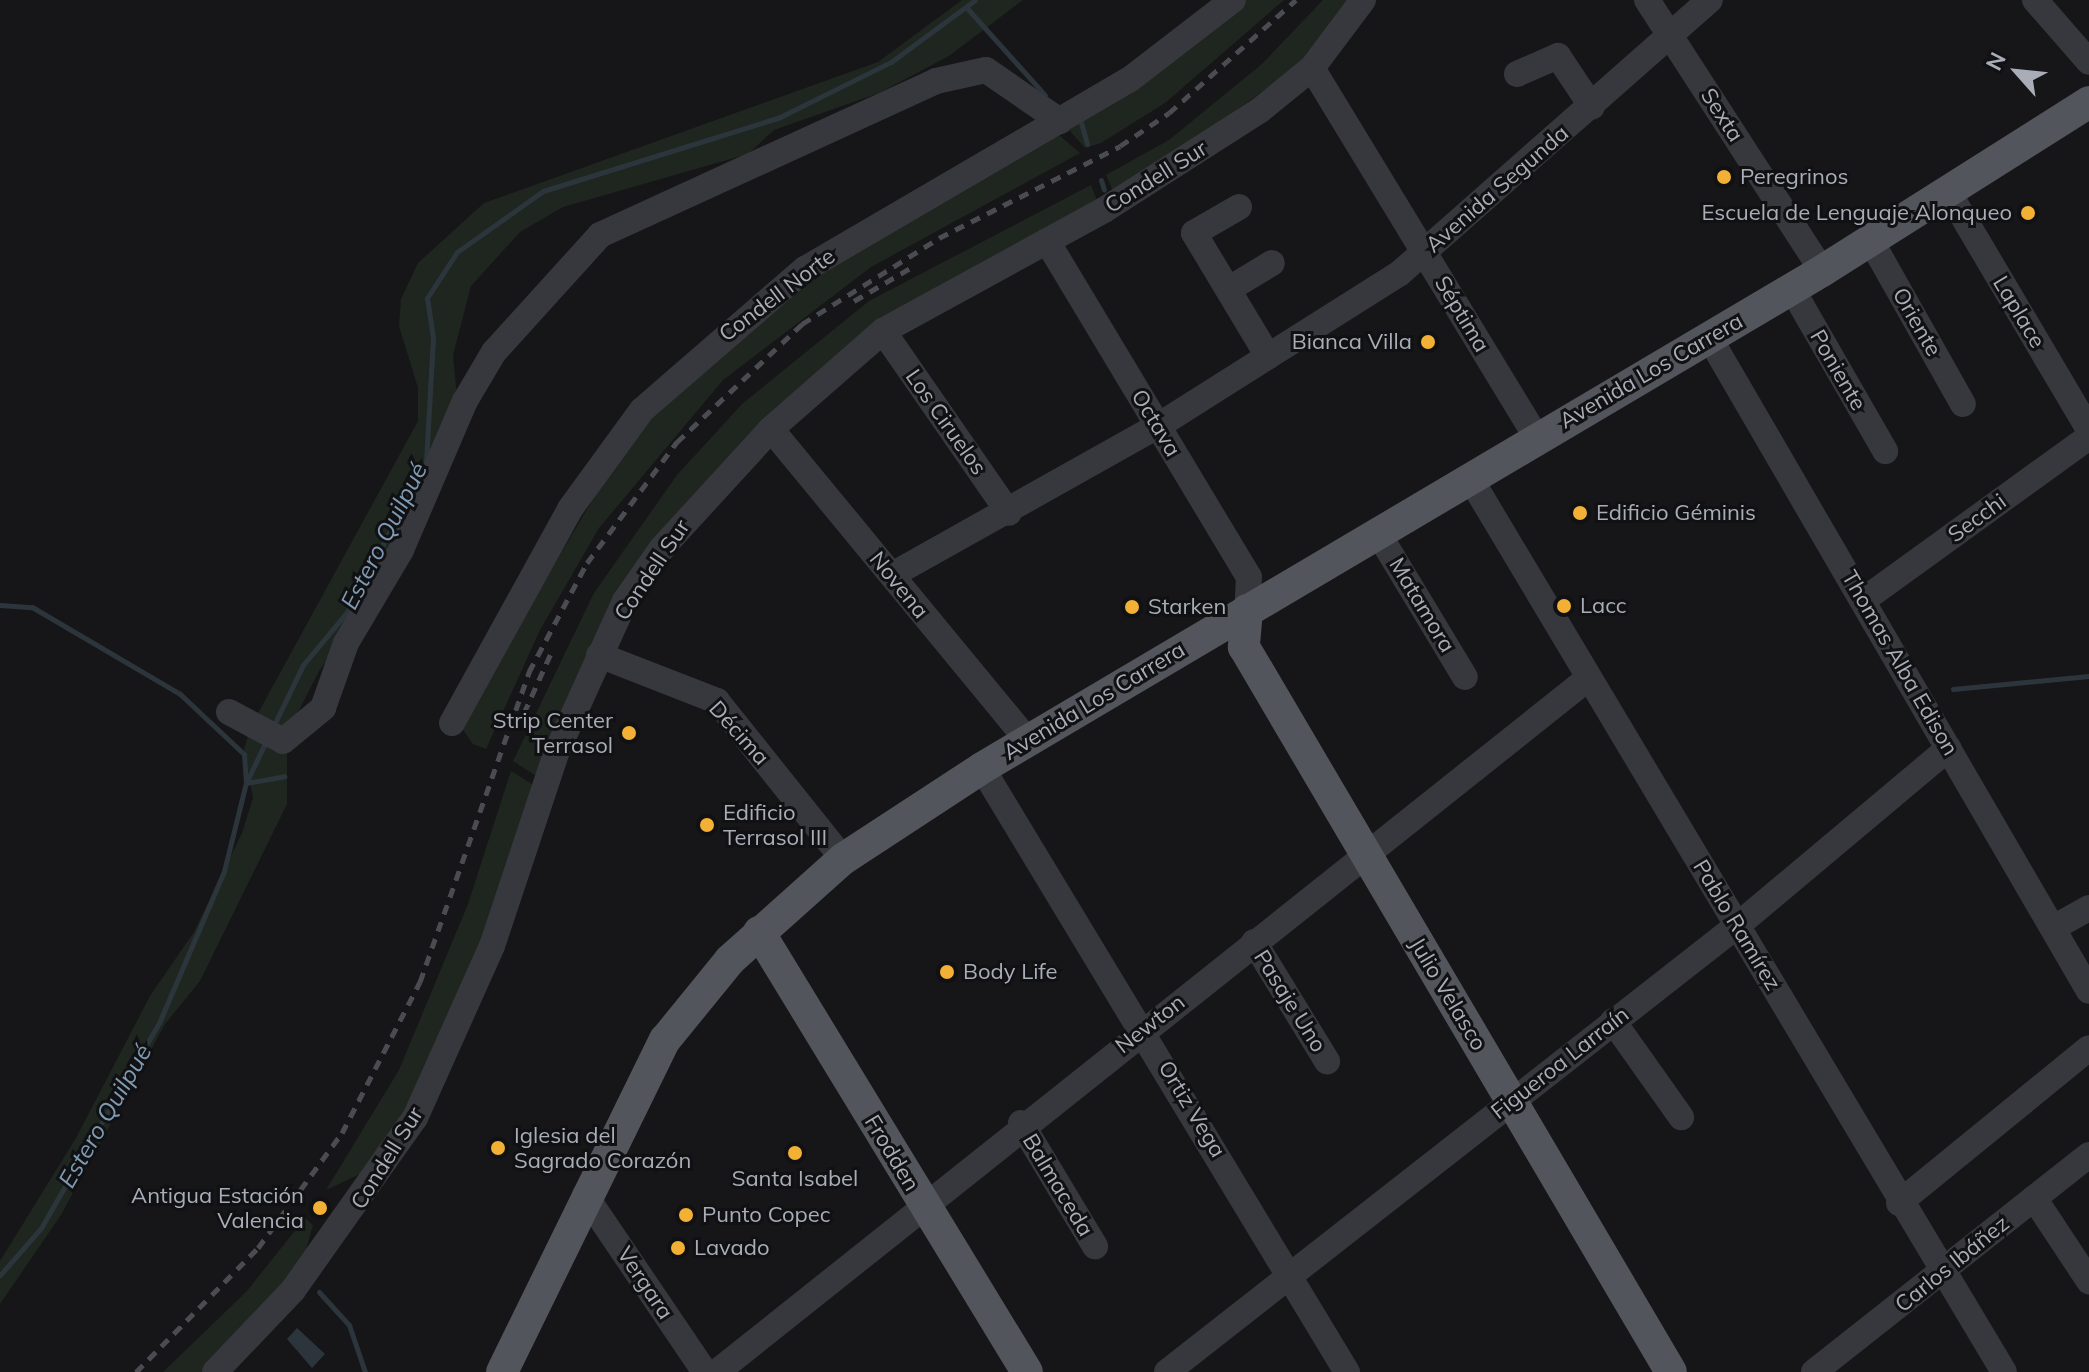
<!DOCTYPE html>
<meta charset="utf-8">
<style>
body{margin:0}
#map{position:relative;width:2089px;height:1372px;overflow:hidden;background:#161618;font-family:Mulish,sans-serif}
div>[style]{position:absolute}
[style*='--x']{left:calc(var(--x)*1px);top:calc(var(--y)*1px);width:calc(var(--w)*1px);rotate:calc(var(--a)*1deg)}
.green>*{inset:0;background:#1e261f}
.water>*{inset:0;background:#2c353c}
.stream>*{height:5px;margin:-2.5px;padding:0 2.5px;transform-origin:2.5px;border-radius:2.5px;background:#2c353c}
.minor>*{height:26px;margin:-13px;padding:0 13px;transform-origin:13px;border-radius:13px;background:#37383d}
.major>*{height:32px;margin:-16px;padding:0 16px;transform-origin:16px;border-radius:16px;background:#53555c}
.rail>*{height:5px;margin-top:-2.5px;transform-origin:0;background:repeating-linear-gradient(90deg,#4a4c52 0 10px,transparent 0 18px)}
.dots>*{width:22px;height:22px;translate:-50% -50%;box-sizing:border-box;border:4px solid #111113;border-radius:50%}
span{translate:-50% -50%;white-space:nowrap;text-align:center;line-height:1.15;-webkit-text-stroke:6px #111113;paint-order:stroke}
.street-label{font-size:22px;color:#a8adb8}
.poi-label{font-size:22px;color:#a8adb8}
.left{translate:0 -50%;text-align:left}
.right{translate:-100% -50%;text-align:right}
.water-label{font-size:24px;color:#7f9bb3;font-style:italic}
.north{position:absolute;left:1977px;top:32px;width:80px;height:80px;-webkit-text-stroke:6px #111113;paint-order:stroke;rotate:297deg;font-size:22px;font-weight:700;line-height:32px;text-align:center;color:#a8adb8}
.north::after{content:'';display:block;margin:auto;width:28px;height:36px;background:#a8adb8;clip-path:polygon(50% 0,100% 100%,50% 72%,0 100%)}
</style>
<div id="map">
<div class="green">
<i style="clip-path:polygon(962px 0,1023px 0,949px 56px,879px 93px,774px 130px,748px 154px,563px 207px,520px 232px,471px 286px,453px 355px,459px 416px,399px 558px,319px 671px,287px 734px,287px 804px,200px 981px,165px 1024px,61px 1215px,0 1304px,0 1261px,76px 1138px,150px 996px,194px 932px,242px 833px,253px 798px,244px 749px,251px 726px,418px 421px,418px 388px,399px 326px,401px 299px,418px 263px,484px 203px,878px 62px)"></i>
<i style="clip-path:polygon(1244px 0,1284px 0,1165px 103px,1101px 143px,1085px 148px,1070px 131px,1075px 120px)"></i>
<i style="clip-path:polygon(1323px 0,1354px 0,1314px 54px,1116px 198px,1106px 175px,1169px 140px,1262px 64px)"></i>
<i style="clip-path:polygon(1059px 135px,1080px 153px,871px 267px,723px 380px,599px 528px,540px 630px,486px 749px,473px 744px,459px 724px,635px 429px,849px 250px)"></i>
<i style="clip-path:polygon(1091px 185px,1100px 208px,975px 269px,674px 520px,539px 778px,513px 761px,594px 593px,677px 475px,742px 404px,869px 301px)"></i>
<i style="clip-path:polygon(511px 771px,535px 786px,461px 1008px,375px 1167px,326px 1190px,399px 1070px,468px 904px)"></i>
<i style="clip-path:polygon(305px 1218px,313px 1225px,302px 1264px,221px 1354px,202px 1372px,163px 1372px,247px 1291px)"></i>
</div>
<div class="water">
<i style="clip-path:polygon(297px 1328px,325px 1354px,312px 1368px,287px 1339px)"></i>
</div>
<div class="stream">
<i style="--x:966;--y:7;--w:118;--a:48.1"></i>
<i style="--x:1080;--y:119;--w:26;--a:74"></i>
<i style="--x:1101;--y:180;--w:10;--a:73"></i>
<i style="--x:0;--y:605;--w:32;--a:4"></i>
<i style="--x:32;--y:607;--w:172;--a:30.4"></i>
<i style="--x:180;--y:694;--w:88;--a:43.2"></i>
<i style="--x:244;--y:754;--w:29;--a:86"></i>
<i style="--x:246;--y:783;--w:39;--a:-10"></i>
<i style="--x:1953;--y:689;--w:137;--a:-5.5"></i>
<i style="--x:274;--y:725;--w:67;--a:-64.2"></i>
<i style="--x:303;--y:665;--w:69;--a:-50.3"></i>
<i style="--x:347;--y:612;--w:169;--a:-62.1"></i>
<i style="--x:426;--y:463;--w:125;--a:-86.8"></i>
<i style="--x:433;--y:338;--w:40;--a:-98.5"></i>
<i style="--x:427;--y:298;--w:55;--a:-56.9"></i>
<i style="--x:457;--y:252;--w:105;--a:-35.3"></i>
<i style="--x:543;--y:191;--w:248;--a:-17.3"></i>
<i style="--x:780;--y:117;--w:124;--a:-26.4"></i>
<i style="--x:891;--y:62;--w:104;--a:-36.4"></i>
<i style="--x:0;--y:1275;--w:62;--a:-48.9"></i>
<i style="--x:41;--y:1228;--w:237;--a:-60.1"></i>
<i style="--x:159;--y:1023;--w:165;--a:-66.8"></i>
<i style="--x:224;--y:871;--w:91;--a:-76"></i>
<i style="--x:246;--y:783;--w:47;--a:-64.5"></i>
<i style="--x:319;--y:1292;--w:45;--a:47.7"></i>
<i style="--x:349;--y:1325;--w:50;--a:71.2"></i>
</div>
<div class="minor">
<i style="--x:1647;--y:0;--w:323;--a:57.1"></i>
<i style="--x:2035;--y:0;--w:82;--a:48.9"></i>
<i style="--x:1312;--y:68;--w:432;--a:58.7"></i>
<i style="--x:1517;--y:74;--w:45;--a:-23.7"></i>
<i style="--x:1558;--y:56;--w:61;--a:56.3"></i>
<i style="--x:1949;--y:193;--w:275;--a:59.4"></i>
<i style="--x:1239;--y:207;--w:52;--a:150"></i>
<i style="--x:1194;--y:233;--w:144;--a:59"></i>
<i style="--x:1047;--y:241;--w:392;--a:59"></i>
<i style="--x:1249;--y:577;--w:33;--a:93"></i>
<i style="--x:1871;--y:241;--w:187;--a:60.6"></i>
<i style="--x:1229;--y:289;--w:50;--a:-31.2"></i>
<i style="--x:1792;--y:289;--w:187;--a:60.1"></i>
<i style="--x:883;--y:331;--w:221;--a:55.3"></i>
<i style="--x:1709;--y:337;--w:756;--a:59.84"></i>
<i style="--x:771;--y:429;--w:404;--a:50.5"></i>
<i style="--x:1470;--y:478;--w:1041;--a:59.15"></i>
<i style="--x:1378;--y:533;--w:168;--a:58.9"></i>
<i style="--x:892;--y:575;--w:305;--a:-29.3"></i>
<i style="--x:1158;--y:426;--w:286;--a:-32.3"></i>
<i style="--x:1400;--y:273;--w:413;--a:-41.4"></i>
<i style="--x:1865;--y:599;--w:276;--a:-35.9"></i>
<i style="--x:599;--y:655;--w:127;--a:21.3"></i>
<i style="--x:717;--y:701;--w:202;--a:51.4"></i>
<i style="--x:229;--y:712;--w:61;--a:28.2"></i>
<i style="--x:283;--y:741;--w:52;--a:-39.5"></i>
<i style="--x:323;--y:708;--w:69;--a:-70.5"></i>
<i style="--x:346;--y:643;--w:108;--a:-59.4"></i>
<i style="--x:401;--y:550;--w:162;--a:-66.8"></i>
<i style="--x:465;--y:401;--w:57;--a:-59.4"></i>
<i style="--x:494;--y:352;--w:158;--a:-47.8"></i>
<i style="--x:600;--y:235;--w:370;--a:-24.6"></i>
<i style="--x:936;--y:81;--w:51;--a:-12.4"></i>
<i style="--x:986;--y:70;--w:90;--a:34.6"></i>
<i style="--x:452;--y:723;--w:244;--a:-61.1"></i>
<i style="--x:570;--y:509;--w:122;--a:-54"></i>
<i style="--x:642;--y:410;--w:216;--a:-40.9"></i>
<i style="--x:805;--y:269;--w:375;--a:-30.3"></i>
<i style="--x:1129;--y:80;--w:131;--a:-37.6"></i>
<i style="--x:982;--y:768;--w:706;--a:58.86"></i>
<i style="--x:2053;--y:928;--w:41;--a:-29.1"></i>
<i style="--x:1254;--y:942;--w:140;--a:58.5"></i>
<i style="--x:1613;--y:1021;--w:118;--a:54.7"></i>
<i style="--x:1021;--y:1123;--w:144;--a:59"></i>
<i style="--x:585;--y:1195;--w:214;--a:55.9"></i>
<i style="--x:2034;--y:1198;--w:100;--a:56.5"></i>
<i style="--x:1899;--y:1203;--w:245;--a:-39.2"></i>
<i style="--x:215;--y:1372;--w:113;--a:-46.4"></i>
<i style="--x:293;--y:1290;--w:211;--a:-54.7"></i>
<i style="--x:415;--y:1118;--w:188;--a:-65.9"></i>
<i style="--x:492;--y:946;--w:206;--a:-71.6"></i>
<i style="--x:557;--y:751;--w:165;--a:-65.6"></i>
<i style="--x:625;--y:601;--w:65;--a:-55.1"></i>
<i style="--x:662;--y:548;--w:161;--a:-47.5"></i>
<i style="--x:771;--y:429;--w:149;--a:-41.2"></i>
<i style="--x:883;--y:331;--w:252;--a:-28.7"></i>
<i style="--x:1104;--y:210;--w:184;--a:-32.6"></i>
<i style="--x:1259;--y:111;--w:68;--a:-39.1"></i>
<i style="--x:1312;--y:68;--w:85;--a:-53.1"></i>
<i style="--x:717;--y:1372;--w:1111;--a:-38.53"></i>
<i style="--x:1167;--y:1372;--w:725;--a:-38.06"></i>
<i style="--x:1738;--y:925;--w:275;--a:-40"></i>
<i style="--x:1814;--y:1372;--w:350;--a:-38.3"></i>
</div>
<div class="major">
<i style="--x:1247;--y:610;--w:37;--a:95"></i>
<i style="--x:1244;--y:647;--w:841;--a:59.5"></i>
<i style="--x:759;--y:932;--w:515;--a:58.65"></i>
<i style="--x:502;--y:1372;--w:370;--a:-63.9"></i>
<i style="--x:665;--y:1040;--w:103;--a:-50.9"></i>
<i style="--x:730;--y:960;--w:152;--a:-41.8"></i>
<i style="--x:843;--y:859;--w:166;--a:-33.2"></i>
<i style="--x:982;--y:768;--w:976;--a:-30.61"></i>
<i style="--x:1822;--y:271;--w:316;--a:-32.3"></i>
</div>
<div class="rail">
<i style="--x:854;--y:301;--w:67;--a:-30.4"></i>
<i style="--x:524;--y:713;--w:68;--a:-65.7"></i>
<i style="--x:136;--y:1372;--w:174;--a:-45.5"></i>
<i style="--x:258;--y:1248;--w:142;--a:-53.9"></i>
<i style="--x:342;--y:1133;--w:170;--a:-62.7"></i>
<i style="--x:420;--y:982;--w:329;--a:-70.6"></i>
<i style="--x:529;--y:672;--w:123;--a:-62"></i>
<i style="--x:587;--y:563;--w:151;--a:-53.4"></i>
<i style="--x:677;--y:442;--w:172;--a:-43.3"></i>
<i style="--x:802;--y:324;--w:162;--a:-32.1"></i>
<i style="--x:939;--y:238;--w:203;--a:-26.9"></i>
<i style="--x:1120;--y:146;--w:59;--a:-34"></i>
<i style="--x:1169;--y:113;--w:170;--a:-41.7"></i>
</div>
<div class="dots">
<i style="left:1724px;top:177px;background:#f2b134"></i>
<i style="left:2028px;top:213px;background:#f2b134"></i>
<i style="left:1428px;top:342px;background:#f2b134"></i>
<i style="left:1580px;top:513px;background:#f2b134"></i>
<i style="left:1564px;top:606px;background:#f2b134"></i>
<i style="left:1132px;top:607px;background:#f2b134"></i>
<i style="left:629px;top:733px;background:#f2b134"></i>
<i style="left:707px;top:825px;background:#f2b134"></i>
<i style="left:947px;top:972px;background:#f2b134"></i>
<i style="left:498px;top:1148px;background:#f2b134"></i>
<i style="left:795px;top:1153px;background:#f2b134"></i>
<i style="left:320px;top:1208px;background:#f2b134"></i>
<i style="left:686px;top:1215px;background:#f2b134"></i>
<i style="left:678px;top:1248px;background:#f2b134"></i>
</div>
<div class="street-label">
<span style="left:1722px;top:115px;rotate:57deg">Sexta</span>
<span style="left:1156px;top:177px;rotate:-32deg">Condell Sur</span>
<span style="left:1497px;top:189px;rotate:-41deg">Avenida Segunda</span>
<span style="left:777px;top:295px;rotate:-37deg">Condell Norte</span>
<span style="left:2019px;top:312px;rotate:59deg">Laplace</span>
<span style="left:1462px;top:314px;rotate:59deg">Séptima</span>
<span style="left:1917px;top:322px;rotate:60deg">Oriente</span>
<span style="left:1838px;top:370px;rotate:60deg">Poniente</span>
<span style="left:1651px;top:371px;rotate:-30deg">Avenida Los Carrera</span>
<span style="left:946px;top:422px;rotate:55deg">Los Ciruelos</span>
<span style="left:1156px;top:423px;rotate:59deg">Octava</span>
<span style="left:1977px;top:518px;rotate:-36deg">Secchi</span>
<span style="left:652px;top:570px;rotate:-56deg">Condell Sur</span>
<span style="left:899px;top:585px;rotate:51deg">Novena</span>
<span style="left:1422px;top:605px;rotate:59deg">Matamora</span>
<span style="left:1900px;top:663px;rotate:60deg">Thomas Alba Edison</span>
<span style="left:1094px;top:701px;rotate:-31deg">Avenida Los Carrera</span>
<span style="left:739px;top:733px;rotate:48deg">Décima</span>
<span style="left:1737px;top:925px;rotate:59deg">Pablo Ramírez</span>
<span style="left:1448px;top:994px;rotate:59deg">Julio Velasco</span>
<span style="left:1290px;top:1001px;rotate:58deg">Pasaje Uno</span>
<span style="left:1150px;top:1024px;rotate:-38deg">Newton</span>
<span style="left:1560px;top:1063px;rotate:-38deg">Figueroa Larraín</span>
<span style="left:1192px;top:1109px;rotate:59deg">Ortiz Vega</span>
<span style="left:892px;top:1153px;rotate:59deg">Frodden</span>
<span style="left:387px;top:1158px;rotate:-58deg">Condell Sur</span>
<span style="left:1058px;top:1185px;rotate:59deg">Balmaceda</span>
<span style="left:1952px;top:1264px;rotate:-39deg">Carlos Ibáñez</span>
<span style="left:645px;top:1283px;rotate:56deg">Vergara</span>
</div>
<div class="poi-label">
<span class="left" style="left:1740px;top:177px">Peregrinos</span>
<span class="right" style="left:2012px;top:213px">Escuela de Lenguaje Alonqueo</span>
<span class="right" style="left:1412px;top:342px">Bianca Villa</span>
<span class="left" style="left:1596px;top:513px">Edificio Géminis</span>
<span class="left" style="left:1580px;top:606px">Lacc</span>
<span class="left" style="left:1148px;top:607px">Starken</span>
<span class="right" style="left:613px;top:733px">Strip Center<br>Terrasol</span>
<span class="left" style="left:723px;top:825px">Edificio<br>Terrasol III</span>
<span class="left" style="left:963px;top:972px">Body Life</span>
<span class="left" style="left:514px;top:1148px">Iglesia del<br>Sagrado Corazón</span>
<span style="left:795px;top:1179px">Santa Isabel</span>
<span class="right" style="left:304px;top:1208px">Antigua Estación<br>Valencia</span>
<span class="left" style="left:702px;top:1215px">Punto Copec</span>
<span class="left" style="left:694px;top:1248px">Lavado</span>
</div>
<div class="water-label">
<span style="left:384px;top:536px;rotate:-63deg">Estero Quilpué</span>
<span style="left:105px;top:1116px;rotate:-60deg">Estero Quilpué</span>
</div>
<div class="north">N</div>
</div>
